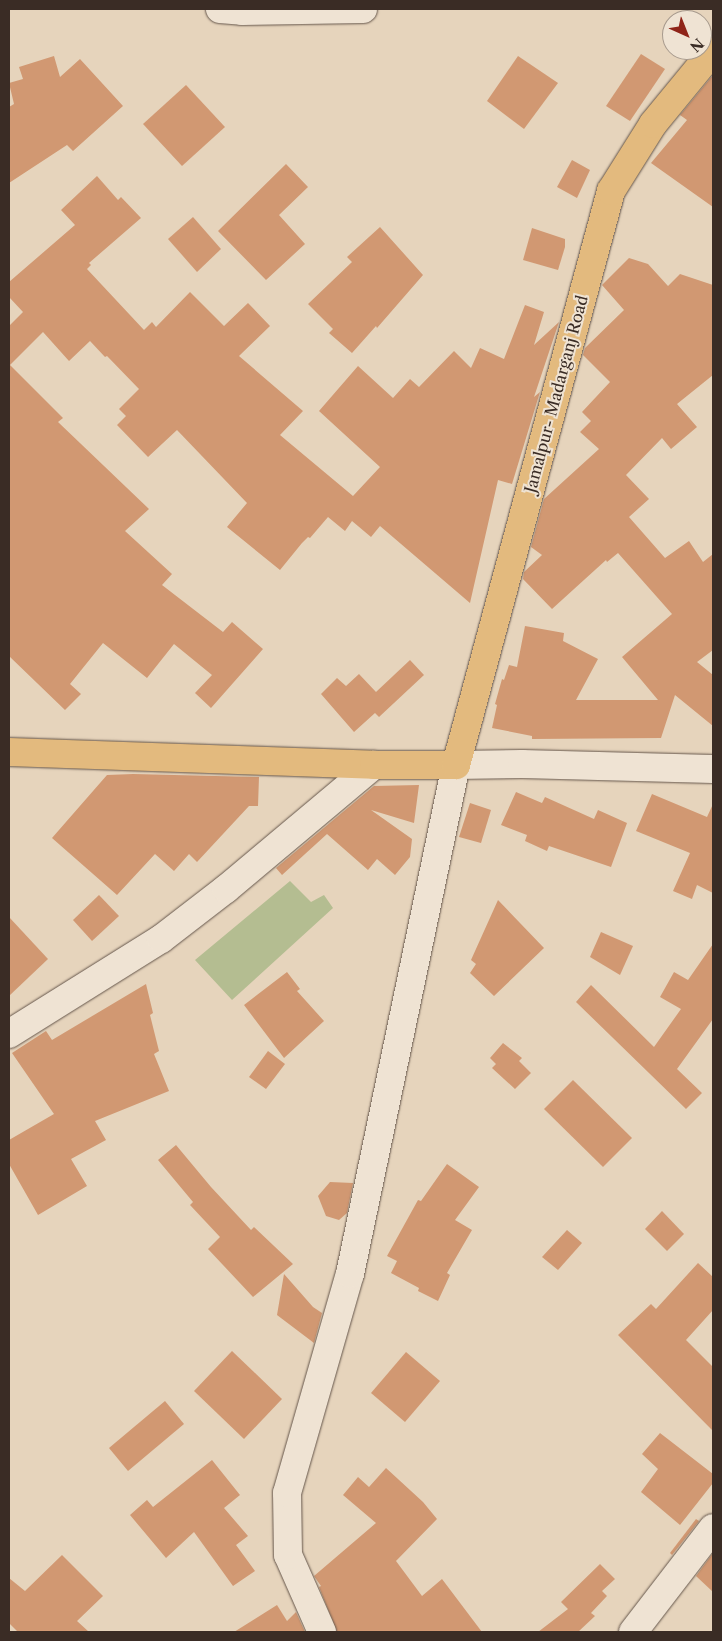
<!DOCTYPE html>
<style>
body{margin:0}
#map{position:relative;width:722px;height:1641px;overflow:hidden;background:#e6d4bc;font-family:"Libre Caslon Text",serif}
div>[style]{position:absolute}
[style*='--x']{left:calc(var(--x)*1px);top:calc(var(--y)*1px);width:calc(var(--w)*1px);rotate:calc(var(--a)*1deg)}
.green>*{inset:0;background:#b4bd91}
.building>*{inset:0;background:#d19872}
.roads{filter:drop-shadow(0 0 1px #65564b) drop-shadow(0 0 1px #65564b)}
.street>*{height:28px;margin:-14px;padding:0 14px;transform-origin:14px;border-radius:14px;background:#efe3d3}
.secondary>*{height:28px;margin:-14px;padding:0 14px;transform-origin:14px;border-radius:14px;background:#efe3d3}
.primary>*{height:28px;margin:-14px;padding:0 14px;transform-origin:14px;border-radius:14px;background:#e3ba7e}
span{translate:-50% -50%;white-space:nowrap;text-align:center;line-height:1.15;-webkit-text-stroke:4px #efe3d3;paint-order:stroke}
.street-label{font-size:16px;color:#3a2c25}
.frame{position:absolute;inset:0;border:10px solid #3a2c25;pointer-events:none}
.north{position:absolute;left:662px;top:10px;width:50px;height:50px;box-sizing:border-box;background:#efe3d3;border:1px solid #a79a8d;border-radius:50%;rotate:136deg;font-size:14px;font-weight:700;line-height:20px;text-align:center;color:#3a2c25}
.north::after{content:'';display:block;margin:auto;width:18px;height:22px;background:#8f2418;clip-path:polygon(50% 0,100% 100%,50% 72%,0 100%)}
</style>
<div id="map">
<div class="green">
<i style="clip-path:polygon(290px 881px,311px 902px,324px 895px,333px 908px,232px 1000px,195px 960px)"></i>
</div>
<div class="building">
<i style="clip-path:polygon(641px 54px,665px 69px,630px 121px,606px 106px)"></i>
<i style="clip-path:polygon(54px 56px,60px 77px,80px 59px,123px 106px,73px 151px,67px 145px,9px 183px,9px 107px,14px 104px,9px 83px,23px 79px,19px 67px)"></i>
<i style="clip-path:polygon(518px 56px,558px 83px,524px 129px,487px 101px)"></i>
<i style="clip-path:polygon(713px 75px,713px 207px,651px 163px,687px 120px,680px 115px)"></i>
<i style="clip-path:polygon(186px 85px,225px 127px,182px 166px,143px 124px)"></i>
<i style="clip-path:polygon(572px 160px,590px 170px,577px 198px,557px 187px)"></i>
<i style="clip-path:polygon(286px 164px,308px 187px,279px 215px,305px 244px,266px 280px,218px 231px)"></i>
<i style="clip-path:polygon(97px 176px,118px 200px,121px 197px,141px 218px,89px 263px,91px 265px,87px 269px,144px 330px,152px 322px,156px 327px,190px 292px,224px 326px,248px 303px,270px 326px,239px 356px,303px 411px,280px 435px,353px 496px,380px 467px,319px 411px,358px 366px,393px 398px,410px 379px,419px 387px,454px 351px,471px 368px,480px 348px,504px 359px,525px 305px,544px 312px,534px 345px,559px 322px,534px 397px,540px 392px,512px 484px,498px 480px,470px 603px,380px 526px,371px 537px,352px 521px,345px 531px,328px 517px,310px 538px,308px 537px,302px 543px,280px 570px,227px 527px,247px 503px,177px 430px,148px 457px,117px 425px,126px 416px,119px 409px,139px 389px,107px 356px,105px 357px,90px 341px,69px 361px,43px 332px,10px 365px,63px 418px,58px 422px,149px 509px,125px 531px,172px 574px,162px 585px,223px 632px,232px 622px,263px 649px,211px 708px,195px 693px,212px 675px,174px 644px,147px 678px,103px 643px,70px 684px,81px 694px,65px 710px,9px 656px,9px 326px,23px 312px,9px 297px,9px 282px,75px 225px,61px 210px)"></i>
<i style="clip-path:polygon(193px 217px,221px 249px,197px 272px,168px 239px)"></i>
<i style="clip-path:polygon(380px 227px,423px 275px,377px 328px,376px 326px,352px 353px,329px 333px,333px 329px,308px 304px,352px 262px,347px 257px)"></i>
<i style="clip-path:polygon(532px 228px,565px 239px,565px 247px,558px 270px,523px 260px)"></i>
<i style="clip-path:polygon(629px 258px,648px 264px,668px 286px,680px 274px,713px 285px,713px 375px,677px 404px,697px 427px,671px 449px,662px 438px,626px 475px,649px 499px,629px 517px,665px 558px,689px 541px,703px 562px,713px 554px,713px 650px,697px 662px,713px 675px,713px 726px,675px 695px,661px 738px,532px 739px,532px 736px,492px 728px,497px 705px,495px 704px,502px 679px,504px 680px,509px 665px,517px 667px,525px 626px,564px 633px,563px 641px,598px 659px,576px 700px,658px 700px,622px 657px,672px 614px,618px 553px,607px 562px,606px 560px,552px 609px,523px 579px,524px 572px,542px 555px,531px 547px,544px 499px,599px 449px,580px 432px,591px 421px,582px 412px,610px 382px,583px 355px,585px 348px,624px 310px,602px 285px)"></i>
<i style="clip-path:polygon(410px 660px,424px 675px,379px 717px,375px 713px,354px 732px,321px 694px,337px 678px,346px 686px,359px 674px,376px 692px)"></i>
<i style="clip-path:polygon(133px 774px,259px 777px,258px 806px,249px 806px,197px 862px,189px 854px,174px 871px,155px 854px,117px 895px,52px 838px,107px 775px)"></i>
<i style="clip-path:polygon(419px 785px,414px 823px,371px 810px,412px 839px,410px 857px,395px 875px,377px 859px,368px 870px,327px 834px,282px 875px,276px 868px,374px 786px)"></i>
<i style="clip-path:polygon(516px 792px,542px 803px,545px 797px,594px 819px,598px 810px,627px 823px,611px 867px,549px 846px,547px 851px,525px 841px,527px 835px,501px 825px)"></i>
<i style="clip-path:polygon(652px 794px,707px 817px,713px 804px,713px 893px,697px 885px,692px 899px,673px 891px,690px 853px,636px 831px)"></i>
<i style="clip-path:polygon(470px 803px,491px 810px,481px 843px,459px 837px)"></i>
<i style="clip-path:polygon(99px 895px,119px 916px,92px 941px,73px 920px)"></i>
<i style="clip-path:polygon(498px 900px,544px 948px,494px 996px,470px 973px,476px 964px,471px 960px)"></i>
<i style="clip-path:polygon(9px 917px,48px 959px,9px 996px)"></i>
<i style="clip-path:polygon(601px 932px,633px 946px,620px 975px,590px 957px)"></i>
<i style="clip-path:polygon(713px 944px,713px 1019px,677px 1069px,702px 1093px,686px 1109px,576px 1002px,591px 985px,654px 1047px,681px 1009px,660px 997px,674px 972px,688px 980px)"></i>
<i style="clip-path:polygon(287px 972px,300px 989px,297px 991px,324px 1021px,284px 1058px,244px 1005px)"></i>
<i style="clip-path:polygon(146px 984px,153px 1013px,150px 1015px,159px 1051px,154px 1054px,169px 1091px,95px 1121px,106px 1140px,71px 1159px,87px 1186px,38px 1215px,9px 1164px,9px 1140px,54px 1114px,12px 1053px,46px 1031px,52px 1040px)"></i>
<i style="clip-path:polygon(503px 1043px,522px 1058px,519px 1061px,531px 1073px,515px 1089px,492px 1068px,496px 1064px,490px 1058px)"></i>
<i style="clip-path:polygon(268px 1051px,285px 1064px,266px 1089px,249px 1077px)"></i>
<i style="clip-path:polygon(573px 1080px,632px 1138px,603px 1167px,544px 1109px)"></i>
<i style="clip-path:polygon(176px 1145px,211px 1187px,251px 1230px,254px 1227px,293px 1264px,253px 1297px,208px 1249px,220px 1237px,190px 1205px,193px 1202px,158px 1160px)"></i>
<i style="clip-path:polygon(447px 1164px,479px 1187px,455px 1220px,472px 1230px,447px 1273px,450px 1275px,438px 1301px,418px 1291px,419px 1288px,391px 1273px,397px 1261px,387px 1256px,418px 1200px,421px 1201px)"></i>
<i style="clip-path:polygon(330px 1182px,353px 1183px,347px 1213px,339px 1220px,326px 1216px,318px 1196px)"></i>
<i style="clip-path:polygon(662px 1211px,684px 1234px,667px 1251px,645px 1229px)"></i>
<i style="clip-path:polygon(567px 1230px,582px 1243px,558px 1270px,542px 1257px)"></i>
<i style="clip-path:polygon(698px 1263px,713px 1277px,713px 1310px,686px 1340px,713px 1367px,713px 1431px,618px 1335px,651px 1304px,656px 1309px)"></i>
<i style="clip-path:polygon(284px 1274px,313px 1307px,322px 1313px,314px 1343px,277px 1315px)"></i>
<i style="clip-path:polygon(232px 1351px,282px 1399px,244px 1439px,194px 1391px)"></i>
<i style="clip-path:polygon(406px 1352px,440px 1381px,405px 1422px,371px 1393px)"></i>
<i style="clip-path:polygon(165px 1401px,184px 1424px,128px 1471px,109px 1448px)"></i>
<i style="clip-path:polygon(660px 1433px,713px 1474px,713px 1483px,680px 1525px,641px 1492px,658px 1469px,642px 1454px)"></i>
<i style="clip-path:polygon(212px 1460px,240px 1495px,224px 1508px,248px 1536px,236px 1545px,255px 1571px,233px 1586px,194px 1532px,166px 1558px,130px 1515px,147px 1500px,153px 1507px)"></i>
<i style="clip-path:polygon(386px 1468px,423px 1502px,437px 1519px,396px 1561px,422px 1596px,442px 1579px,482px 1632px,337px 1632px,319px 1587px,321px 1586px,314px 1576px,376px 1523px,343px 1495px,358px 1477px,369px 1487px)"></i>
<i style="clip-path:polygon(696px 1519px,699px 1521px,672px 1555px,670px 1553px)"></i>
<i style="clip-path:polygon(713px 1553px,713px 1592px,696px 1576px)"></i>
<i style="clip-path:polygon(62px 1555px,103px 1596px,77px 1621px,89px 1632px,18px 1632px,9px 1623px,9px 1578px,25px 1591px)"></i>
<i style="clip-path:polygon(600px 1564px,615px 1579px,602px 1591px,607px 1596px,591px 1613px,595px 1616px,578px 1632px,538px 1632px,568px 1609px,561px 1602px)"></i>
<i style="clip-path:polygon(277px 1605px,287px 1621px,296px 1612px,305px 1632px,234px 1632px)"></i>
</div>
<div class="roads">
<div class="street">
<i style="--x:220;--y:9;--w:22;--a:5"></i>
<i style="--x:242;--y:11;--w:121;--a:-0.9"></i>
<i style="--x:9;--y:1034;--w:179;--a:-32"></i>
<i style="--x:161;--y:939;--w:82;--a:-37.6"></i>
<i style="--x:226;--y:889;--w:193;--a:-40"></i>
<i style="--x:322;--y:1632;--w:84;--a:-113.8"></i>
<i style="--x:288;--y:1555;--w:62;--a:-90.9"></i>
<i style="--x:287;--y:1493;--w:228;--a:-74"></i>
<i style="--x:350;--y:1274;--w:520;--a:-78.24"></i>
<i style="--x:633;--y:1632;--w:131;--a:-52.4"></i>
</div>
<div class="secondary">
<i style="--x:456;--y:765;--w:66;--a:-0.9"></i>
<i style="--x:522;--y:764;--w:191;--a:1.5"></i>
</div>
<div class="primary">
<i style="--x:9;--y:752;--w:365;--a:2"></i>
<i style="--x:374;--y:765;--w:82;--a:0"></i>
<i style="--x:456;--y:765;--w:595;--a:-74.89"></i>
<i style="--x:611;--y:191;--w:79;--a:-57.9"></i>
<i style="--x:653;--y:124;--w:94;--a:-50.6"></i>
</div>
</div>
<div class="street-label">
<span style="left:556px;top:394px;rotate:-75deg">Jamalpur- Madarganj Road</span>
</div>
<div class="frame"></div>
<div class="north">N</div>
</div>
